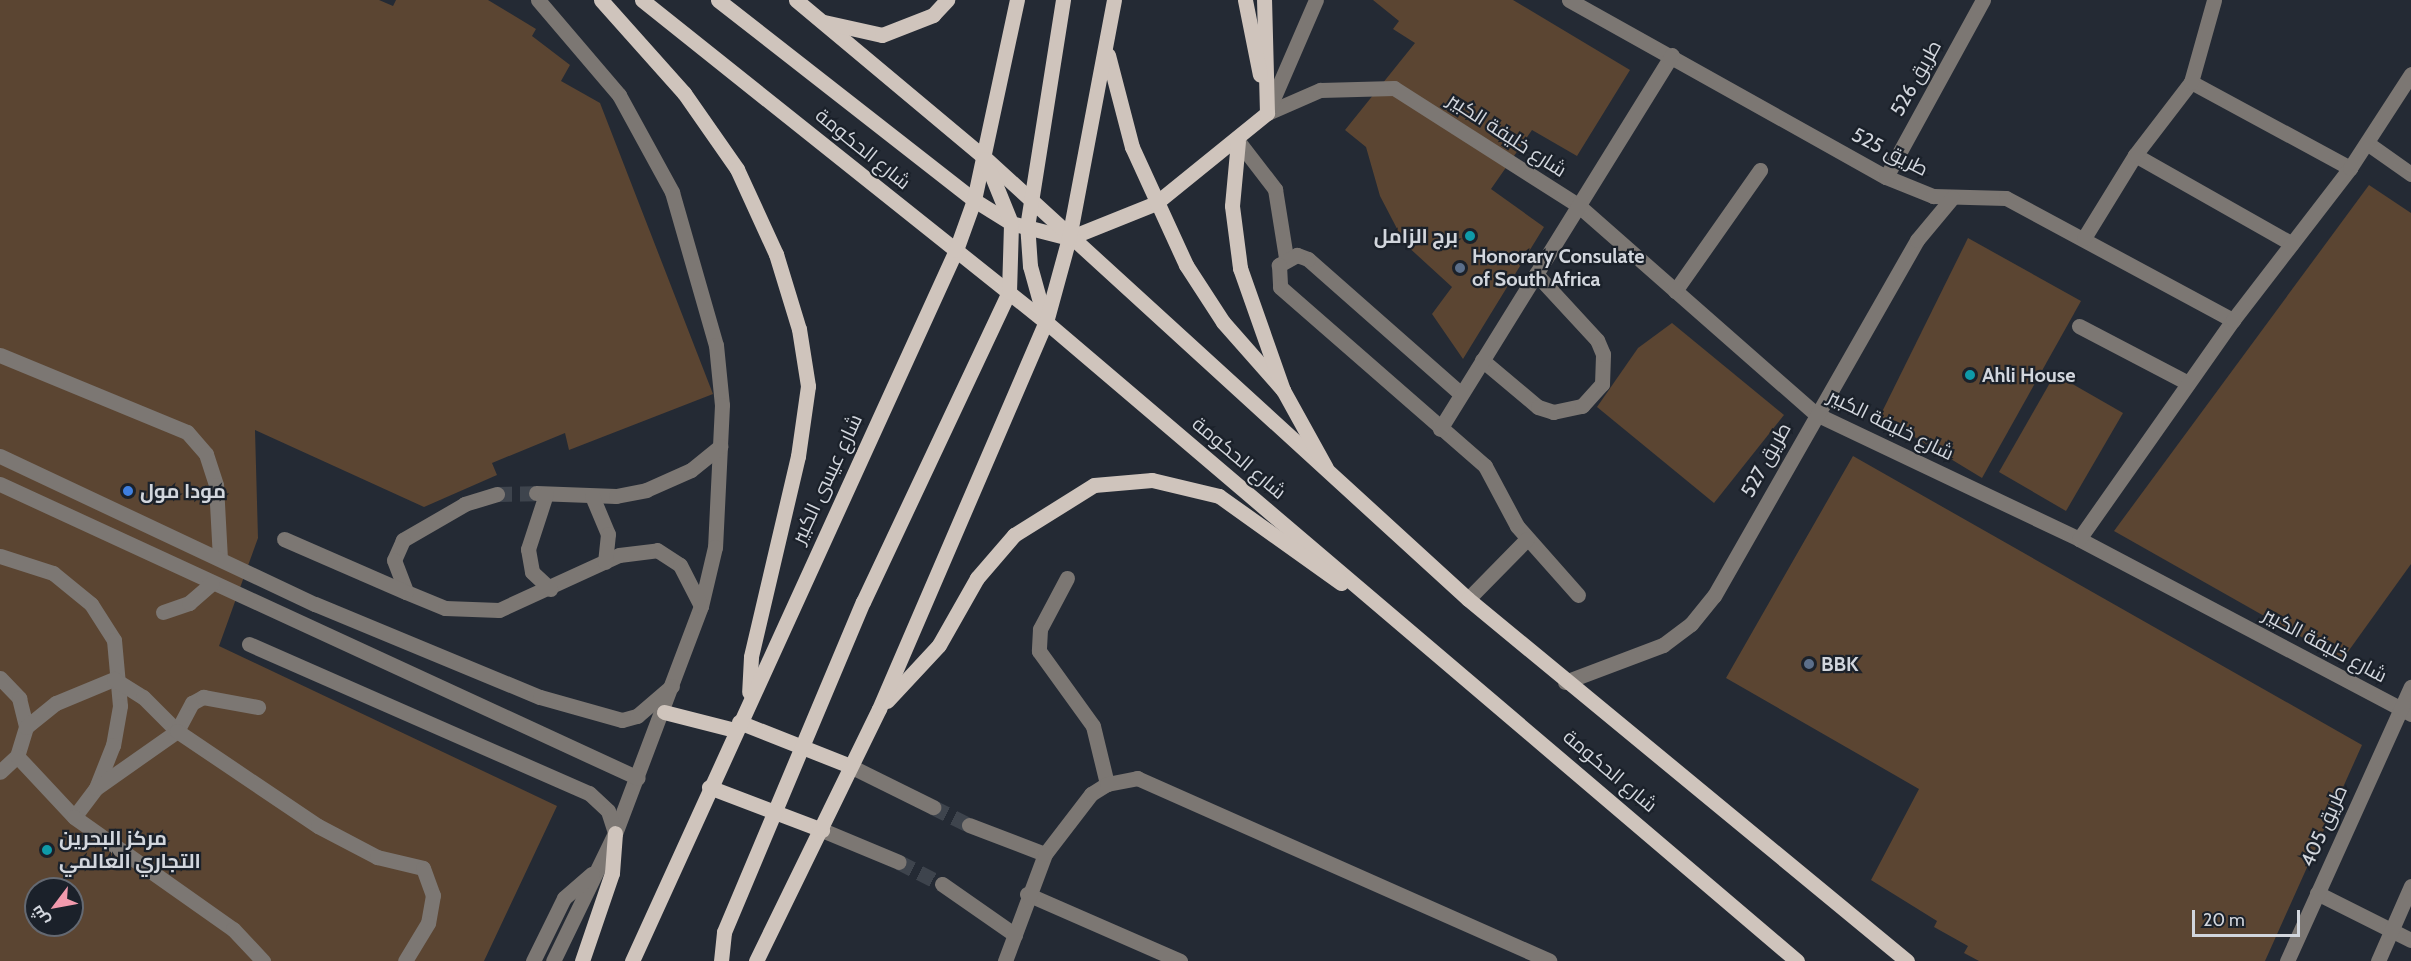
<!DOCTYPE html>
<meta charset="utf-8">
<style>
body{margin:0}
#map{position:relative;width:2411px;height:961px;overflow:hidden;background:#242a34;font-family:Cabin,Cairo,sans-serif}
div>[style]{position:absolute}
[style*='--x']{left:calc(var(--x)*1px);top:calc(var(--y)*1px);width:calc(var(--w)*1px);rotate:calc(var(--a)*1deg)}
.building>*{inset:0;background:#5b4532}
.minor-tunnel>*{height:15px;margin-top:-7.5px;transform-origin:0;background:repeating-linear-gradient(90deg,#3e444d 0 15px,transparent 0 23px)}
.minor>*{height:15px;margin:-7.5px;padding:0 7.5px;transform-origin:7.5px;border-radius:7.5px;background:#7c7773}
.major>*{height:15px;margin:-7.5px;padding:0 7.5px;transform-origin:7.5px;border-radius:7.5px;background:#cfc4bc}
.dots>*{width:16px;height:16px;translate:-50% -50%;box-sizing:border-box;border:3px solid #1b212a;border-radius:50%}
span{translate:-50% -50%;white-space:nowrap;text-align:center;line-height:1.15;-webkit-text-stroke:4.5px #1b212a;paint-order:stroke}
.street-label{font-size:20px;color:#d2d6dd}
.poi-label{font-size:20px;color:#d2d6dd;font-weight:700}
.right{translate:-100% -50%;text-align:right}
.left{translate:0 -50%;text-align:left}
.north{position:absolute;left:24px;top:877px;width:60px;height:60px;box-sizing:border-box;background:#1b212a;border:2px solid #646972;border-radius:50%;rotate:238deg;font-size:16px;font-weight:700;line-height:24px;text-align:center;color:#d2d6dd}
.north::after{content:'';display:block;margin:auto;width:21px;height:27px;background:#f29aad;clip-path:polygon(50% 0,100% 100%,50% 72%,0 100%)}
.scale{position:absolute;left:2192px;top:910px;width:108px;height:27px;box-sizing:border-box;border:3px solid #d2d6dd;border-top:0;padding-left:8px;font-size:18px;line-height:21px;white-space:nowrap;color:#d2d6dd;-webkit-text-stroke:4px #1b212a;paint-order:stroke}
</style>
<div id="map">
<div class="building">
<i style="clip-path:polygon(evenodd,0 0,379px 0,393px 6px,396px 0,488px 0,536px 29px,532px 36px,570px 65px,561px 81px,600px 103px,713px 394px,569px 450px,565px 433px,492px 463px,497px 475px,424px 507px,255px 430px,258px 538px,219px 646px,557px 806px,484px 961px,0 961px,0 0,36px 889px,72px 889px,72px 925px,36px 925px,36px 889px)"></i>
<i style="clip-path:polygon(1373px 0,1513px 0,1630px 70px,1577px 156px,1532px 130px,1491px 189px,1544px 227px,1463px 359px,1432px 314px,1452px 287px,1405px 244px,1380px 196px,1366px 147px,1345px 130px,1415px 43px,1393px 29px,1399px 21px)"></i>
<i style="clip-path:polygon(2369px 185px,2411px 213px,2411px 564px,2342px 660px,2114px 531px)"></i>
<i style="clip-path:polygon(1968px 238px,2081px 301px,1982px 478px,1880px 416px)"></i>
<i style="clip-path:polygon(1672px 323px,1784px 415px,1714px 503px,1597px 407px,1638px 348px)"></i>
<i style="clip-path:polygon(2055px 374px,2123px 413px,2066px 511px,1999px 472px)"></i>
<i style="clip-path:polygon(1853px 456px,2362px 745px,2265px 961px,1979px 961px,1964px 953px,1968px 946px,1934px 927px,1937px 921px,1871px 880px,1919px 789px,1726px 678px)"></i>
</div>
<div class="minor-tunnel">
<i style="--x:497;--y:494;--w:39;--a:-1"></i>
<i style="--x:933;--y:807;--w:40;--a:26.6"></i>
<i style="--x:899;--y:862;--w:48;--a:27.1"></i>
</div>
<div class="minor">
<i style="--x:538;--y:0;--w:125;--a:49.5"></i>
<i style="--x:619;--y:95;--w:111;--a:61.3"></i>
<i style="--x:672;--y:192;--w:159;--a:74"></i>
<i style="--x:716;--y:345;--w:60;--a:84.3"></i>
<i style="--x:722;--y:405;--w:142;--a:92.8"></i>
<i style="--x:715;--y:547;--w:61;--a:103.3"></i>
<i style="--x:701;--y:606;--w:243;--a:110.7"></i>
<i style="--x:615;--y:833;--w:142;--a:115.8"></i>
<i style="--x:1569;--y:0;--w:363;--a:29.2"></i>
<i style="--x:1886;--y:177;--w:51;--a:22"></i>
<i style="--x:1933;--y:196;--w:73;--a:1.6"></i>
<i style="--x:2006;--y:198;--w:258;--a:28.3"></i>
<i style="--x:2191;--y:82;--w:181;--a:28.4"></i>
<i style="--x:1267;--y:113;--w:58;--a:-23.5"></i>
<i style="--x:1320;--y:90;--w:74;--a:-1.5"></i>
<i style="--x:1394;--y:88;--w:219;--a:32.5"></i>
<i style="--x:1579;--y:206;--w:315;--a:41.3"></i>
<i style="--x:1816;--y:414;--w:291;--a:25.4"></i>
<i style="--x:2079;--y:539;--w:375;--a:27.8"></i>
<i style="--x:1267;--y:113;--w:123;--a:-66.6"></i>
<i style="--x:1238;--y:141;--w:61;--a:52.4"></i>
<i style="--x:1275;--y:189;--w:70;--a:80.9"></i>
<i style="--x:2367;--y:143;--w:54;--a:35.2"></i>
<i style="--x:2135;--y:155;--w:180;--a:29.5"></i>
<i style="--x:1886;--y:177;--w:202;--a:-61.3"></i>
<i style="--x:2084;--y:238;--w:97;--a:-58.4"></i>
<i style="--x:2135;--y:155;--w:92;--a:-52.5"></i>
<i style="--x:2191;--y:82;--w:85;--a:-74.3"></i>
<i style="--x:1675;--y:291;--w:148;--a:-54.9"></i>
<i style="--x:2079;--y:326;--w:123;--a:27.6"></i>
<i style="--x:0;--y:355;--w:202;--a:22.4"></i>
<i style="--x:187;--y:432;--w:29;--a:49"></i>
<i style="--x:206;--y:454;--w:33;--a:72"></i>
<i style="--x:216;--y:485;--w:73;--a:86.9"></i>
<i style="--x:1482;--y:360;--w:73;--a:40"></i>
<i style="--x:1538;--y:407;--w:16;--a:18"></i>
<i style="--x:1553;--y:412;--w:30;--a:-12"></i>
<i style="--x:1582;--y:406;--w:30;--a:-48"></i>
<i style="--x:1602;--y:384;--w:30;--a:-88"></i>
<i style="--x:1603;--y:354;--w:15;--a:-113"></i>
<i style="--x:1597;--y:340;--w:90;--a:-132.7"></i>
<i style="--x:1461;--y:394;--w:204;--a:-138.6"></i>
<i style="--x:1308;--y:259;--w:12;--a:-160"></i>
<i style="--x:1297;--y:255;--w:21;--a:151"></i>
<i style="--x:1279;--y:265;--w:22;--a:87"></i>
<i style="--x:1280;--y:287;--w:272;--a:41.1"></i>
<i style="--x:1485;--y:466;--w:68;--a:61.9"></i>
<i style="--x:1517;--y:526;--w:92;--a:48.5"></i>
<i style="--x:1440;--y:429;--w:440;--a:-58.2"></i>
<i style="--x:0;--y:456;--w:348;--a:25.2"></i>
<i style="--x:315;--y:604;--w:243;--a:22.5"></i>
<i style="--x:540;--y:697;--w:85;--a:15.7"></i>
<i style="--x:622;--y:720;--w:16;--a:-15"></i>
<i style="--x:637;--y:716;--w:46;--a:-40.6"></i>
<i style="--x:0;--y:484;--w:702;--a:24.74"></i>
<i style="--x:536;--y:493;--w:80;--a:2.1"></i>
<i style="--x:616;--y:496;--w:31;--a:-11"></i>
<i style="--x:646;--y:490;--w:49;--a:-24"></i>
<i style="--x:691;--y:470;--w:38;--a:-39"></i>
<i style="--x:497;--y:494;--w:34;--a:163"></i>
<i style="--x:465;--y:504;--w:72;--a:149.9"></i>
<i style="--x:403;--y:540;--w:22;--a:114"></i>
<i style="--x:394;--y:560;--w:34;--a:69"></i>
<i style="--x:406;--y:592;--w:42;--a:22.3"></i>
<i style="--x:445;--y:608;--w:54;--a:2.1"></i>
<i style="--x:499;--y:610;--w:132;--a:-24.6"></i>
<i style="--x:619;--y:555;--w:38;--a:-7"></i>
<i style="--x:657;--y:550;--w:27;--a:33"></i>
<i style="--x:680;--y:565;--w:46;--a:62.9"></i>
<i style="--x:546;--y:494;--w:58;--a:108.1"></i>
<i style="--x:528;--y:549;--w:23;--a:80"></i>
<i style="--x:532;--y:572;--w:25;--a:43"></i>
<i style="--x:592;--y:496;--w:41;--a:67.2"></i>
<i style="--x:608;--y:534;--w:28;--a:96"></i>
<i style="--x:284;--y:539;--w:133;--a:23.5"></i>
<i style="--x:2079;--y:539;--w:268;--a:-54.9"></i>
<i style="--x:2233;--y:320;--w:192;--a:-52.4"></i>
<i style="--x:2350;--y:168;--w:112;--a:-57"></i>
<i style="--x:0;--y:556;--w:56;--a:17.8"></i>
<i style="--x:53;--y:573;--w:49;--a:39.2"></i>
<i style="--x:91;--y:604;--w:43;--a:57.4"></i>
<i style="--x:114;--y:640;--w:66;--a:84.8"></i>
<i style="--x:120;--y:706;--w:40;--a:100"></i>
<i style="--x:113;--y:745;--w:46;--a:111.6"></i>
<i style="--x:96;--y:788;--w:36;--a:127"></i>
<i style="--x:1067;--y:578;--w:58;--a:117.9"></i>
<i style="--x:1040;--y:629;--w:22;--a:93"></i>
<i style="--x:1039;--y:651;--w:92;--a:54.2"></i>
<i style="--x:1093;--y:726;--w:60;--a:76.4"></i>
<i style="--x:1468;--y:599;--w:84;--a:-45.5"></i>
<i style="--x:163;--y:612;--w:28;--a:-19"></i>
<i style="--x:189;--y:603;--w:30;--a:-41"></i>
<i style="--x:249;--y:644;--w:371;--a:23.7"></i>
<i style="--x:589;--y:793;--w:26;--a:43"></i>
<i style="--x:608;--y:811;--w:23;--a:72"></i>
<i style="--x:0;--y:678;--w:28;--a:46"></i>
<i style="--x:19;--y:698;--w:30;--a:76"></i>
<i style="--x:26;--y:727;--w:30;--a:107"></i>
<i style="--x:17;--y:756;--w:23;--a:137"></i>
<i style="--x:1565;--y:682;--w:105;--a:-20.7"></i>
<i style="--x:1663;--y:645;--w:35;--a:-37"></i>
<i style="--x:1691;--y:624;--w:36;--a:-51"></i>
<i style="--x:1714;--y:596;--w:410;--a:-60.3"></i>
<i style="--x:1917;--y:240;--w:55;--a:-50.2"></i>
<i style="--x:26;--y:727;--w:38;--a:-39"></i>
<i style="--x:56;--y:703;--w:63;--a:-22.5"></i>
<i style="--x:114;--y:679;--w:34;--a:32"></i>
<i style="--x:143;--y:697;--w:48;--a:45"></i>
<i style="--x:177;--y:731;--w:32;--a:-62"></i>
<i style="--x:192;--y:703;--w:13;--a:-29"></i>
<i style="--x:203;--y:697;--w:56;--a:10.3"></i>
<i style="--x:17;--y:756;--w:83;--a:46.9"></i>
<i style="--x:74;--y:817;--w:194;--a:35.2"></i>
<i style="--x:233;--y:929;--w:44;--a:46.8"></i>
<i style="--x:850;--y:766;--w:93;--a:26.3"></i>
<i style="--x:96;--y:788;--w:99;--a:-35.1"></i>
<i style="--x:177;--y:731;--w:170;--a:34"></i>
<i style="--x:318;--y:826;--w:67;--a:27.7"></i>
<i style="--x:377;--y:857;--w:47;--a:13.4"></i>
<i style="--x:423;--y:868;--w:29;--a:70"></i>
<i style="--x:433;--y:895;--w:28;--a:100"></i>
<i style="--x:428;--y:923;--w:44;--a:121.2"></i>
<i style="--x:969;--y:825;--w:81;--a:20.9"></i>
<i style="--x:822;--y:830;--w:83;--a:22.6"></i>
<i style="--x:942;--y:884;--w:89;--a:34.9"></i>
<i style="--x:2317;--y:893;--w:105;--a:26.6"></i>
<i style="--x:1027;--y:894;--w:167;--a:23.6"></i>
<i style="--x:533;--y:961;--w:70;--a:-63.8"></i>
<i style="--x:564;--y:898;--w:37;--a:-41"></i>
<i style="--x:1005;--y:961;--w:114;--a:-69.5"></i>
<i style="--x:1045;--y:854;--w:76;--a:-52.5"></i>
<i style="--x:1091;--y:794;--w:19;--a:-32"></i>
<i style="--x:1107;--y:784;--w:31;--a:-11"></i>
<i style="--x:1137;--y:778;--w:451;--a:23.9"></i>
<i style="--x:2287;--y:961;--w:301;--a:-65.7"></i>
<i style="--x:2378;--y:961;--w:82;--a:-66.3"></i>
</div>
<div class="major">
<i style="--x:601;--y:0;--w:125;--a:48.3"></i>
<i style="--x:684;--y:93;--w:93;--a:55.1"></i>
<i style="--x:737;--y:169;--w:94;--a:65.4"></i>
<i style="--x:776;--y:254;--w:78;--a:73"></i>
<i style="--x:799;--y:329;--w:58;--a:81"></i>
<i style="--x:808;--y:386;--w:71;--a:98.1"></i>
<i style="--x:798;--y:456;--w:206;--a:103.2"></i>
<i style="--x:751;--y:657;--w:35;--a:93"></i>
<i style="--x:642;--y:0;--w:517;--a:38.56"></i>
<i style="--x:1046;--y:322;--w:986;--a:40.39"></i>
<i style="--x:718;--y:0;--w:325;--a:38"></i>
<i style="--x:974;--y:200;--w:44;--a:31.9"></i>
<i style="--x:1011;--y:223;--w:60;--a:14.5"></i>
<i style="--x:1069;--y:238;--w:94;--a:-21.9"></i>
<i style="--x:1156;--y:203;--w:143;--a:-39"></i>
<i style="--x:1267;--y:113;--w:113;--a:-91.5"></i>
<i style="--x:796;--y:0;--w:245;--a:39.9"></i>
<i style="--x:984;--y:157;--w:655;--a:42.4"></i>
<i style="--x:1468;--y:599;--w:569;--a:39.51"></i>
<i style="--x:1245;--y:0;--w:76;--a:78.7"></i>
<i style="--x:824;--y:22;--w:59;--a:12.6"></i>
<i style="--x:882;--y:35;--w:55;--a:-21.4"></i>
<i style="--x:933;--y:15;--w:21;--a:-47"></i>
<i style="--x:1108;--y:55;--w:95;--a:75.4"></i>
<i style="--x:1132;--y:147;--w:130;--a:65.4"></i>
<i style="--x:1186;--y:265;--w:68;--a:57"></i>
<i style="--x:1223;--y:322;--w:91;--a:48.6"></i>
<i style="--x:1238;--y:141;--w:65;--a:95.3"></i>
<i style="--x:1232;--y:206;--w:63;--a:82.6"></i>
<i style="--x:1240;--y:268;--w:129;--a:70.6"></i>
<i style="--x:1283;--y:390;--w:89;--a:61.1"></i>
<i style="--x:1045;--y:320;--w:56;--a:-105.5"></i>
<i style="--x:1030;--y:266;--w:39;--a:-94"></i>
<i style="--x:1027;--y:227;--w:230;--a:-81"></i>
<i style="--x:887;--y:701;--w:76;--a:-47.1"></i>
<i style="--x:939;--y:645;--w:77;--a:-60.4"></i>
<i style="--x:977;--y:578;--w:57;--a:-49.3"></i>
<i style="--x:1014;--y:535;--w:94;--a:-32"></i>
<i style="--x:1094;--y:485;--w:58;--a:-4.9"></i>
<i style="--x:1152;--y:480;--w:69;--a:13.4"></i>
<i style="--x:1219;--y:496;--w:150;--a:35.5"></i>
<i style="--x:664;--y:712;--w:73;--a:14.2"></i>
<i style="--x:739;--y:722;--w:119;--a:21.6"></i>
<i style="--x:709;--y:787;--w:121;--a:20.8"></i>
<i style="--x:582;--y:961;--w:93;--a:-71.2"></i>
<i style="--x:612;--y:873;--w:40;--a:-85.7"></i>
<i style="--x:632;--y:961;--w:781;--a:-65.5"></i>
<i style="--x:956;--y:250;--w:53;--a:-70.2"></i>
<i style="--x:974;--y:200;--w:205;--a:-77.9"></i>
<i style="--x:721;--y:961;--w:29;--a:-84"></i>
<i style="--x:724;--y:932;--w:358;--a:-67.2"></i>
<i style="--x:863;--y:602;--w:343;--a:-64.8"></i>
<i style="--x:1009;--y:292;--w:69;--a:-88.3"></i>
<i style="--x:1011;--y:223;--w:69;--a:-112.1"></i>
<i style="--x:756;--y:961;--w:280;--a:-64"></i>
<i style="--x:879;--y:709;--w:421;--a:-66.7"></i>
<i style="--x:1046;--y:322;--w:87;--a:-74.7"></i>
<i style="--x:1069;--y:238;--w:242;--a:-79.3"></i>
</div>
<div class="dots">
<i style="left:1470px;top:236px;background:#0f9aa8"></i>
<i style="left:1460px;top:268px;background:#5c6f8a"></i>
<i style="left:1970px;top:375px;background:#0f9aa8"></i>
<i style="left:128px;top:491px;background:#3f7fe0"></i>
<i style="left:1809px;top:664px;background:#5c6f8a"></i>
<i style="left:47px;top:850px;background:#0f9aa8"></i>
</div>
<div class="street-label">
<span style="left:1916px;top:78px;rotate:-61deg">طريق 526</span>
<span style="left:1507px;top:135px;rotate:33deg">شارع خليفة الكبير</span>
<span style="left:863px;top:149px;rotate:39deg">شارع الحكومة</span>
<span style="left:1890px;top:152px;rotate:27deg">طريق 525</span>
<span style="left:1891px;top:425px;rotate:26deg">شارع خليفة الكبير</span>
<span style="left:1239px;top:458px;rotate:40deg">شارع الحكومة</span>
<span style="left:1766px;top:460px;rotate:-61deg">طريق 527</span>
<span style="left:827px;top:479px;rotate:-65deg">شارع عيسى الكبير</span>
<span style="left:2325px;top:645px;rotate:28deg">شارع خليفة الكبير</span>
<span style="left:1610px;top:771px;rotate:40deg">شارع الحكومة</span>
<span style="left:2324px;top:826px;rotate:-66deg">طريق 405</span>
</div>
<div class="poi-label">
<span class="right" style="left:1458px;top:236px">برج الزامل</span>
<span class="left" style="left:1472px;top:268px">Honorary Consulate<br>of South Africa</span>
<span class="left" style="left:1982px;top:375px">Ahli House</span>
<span class="left" style="left:140px;top:491px">مودا مول</span>
<span class="left" style="left:1821px;top:664px">BBK</span>
<span class="left" style="left:59px;top:850px">مركز البحرين<br>التجاري العالمي</span>
</div>
<div class="north">ش</div>
<div class="scale">20 m</div>
</div>
